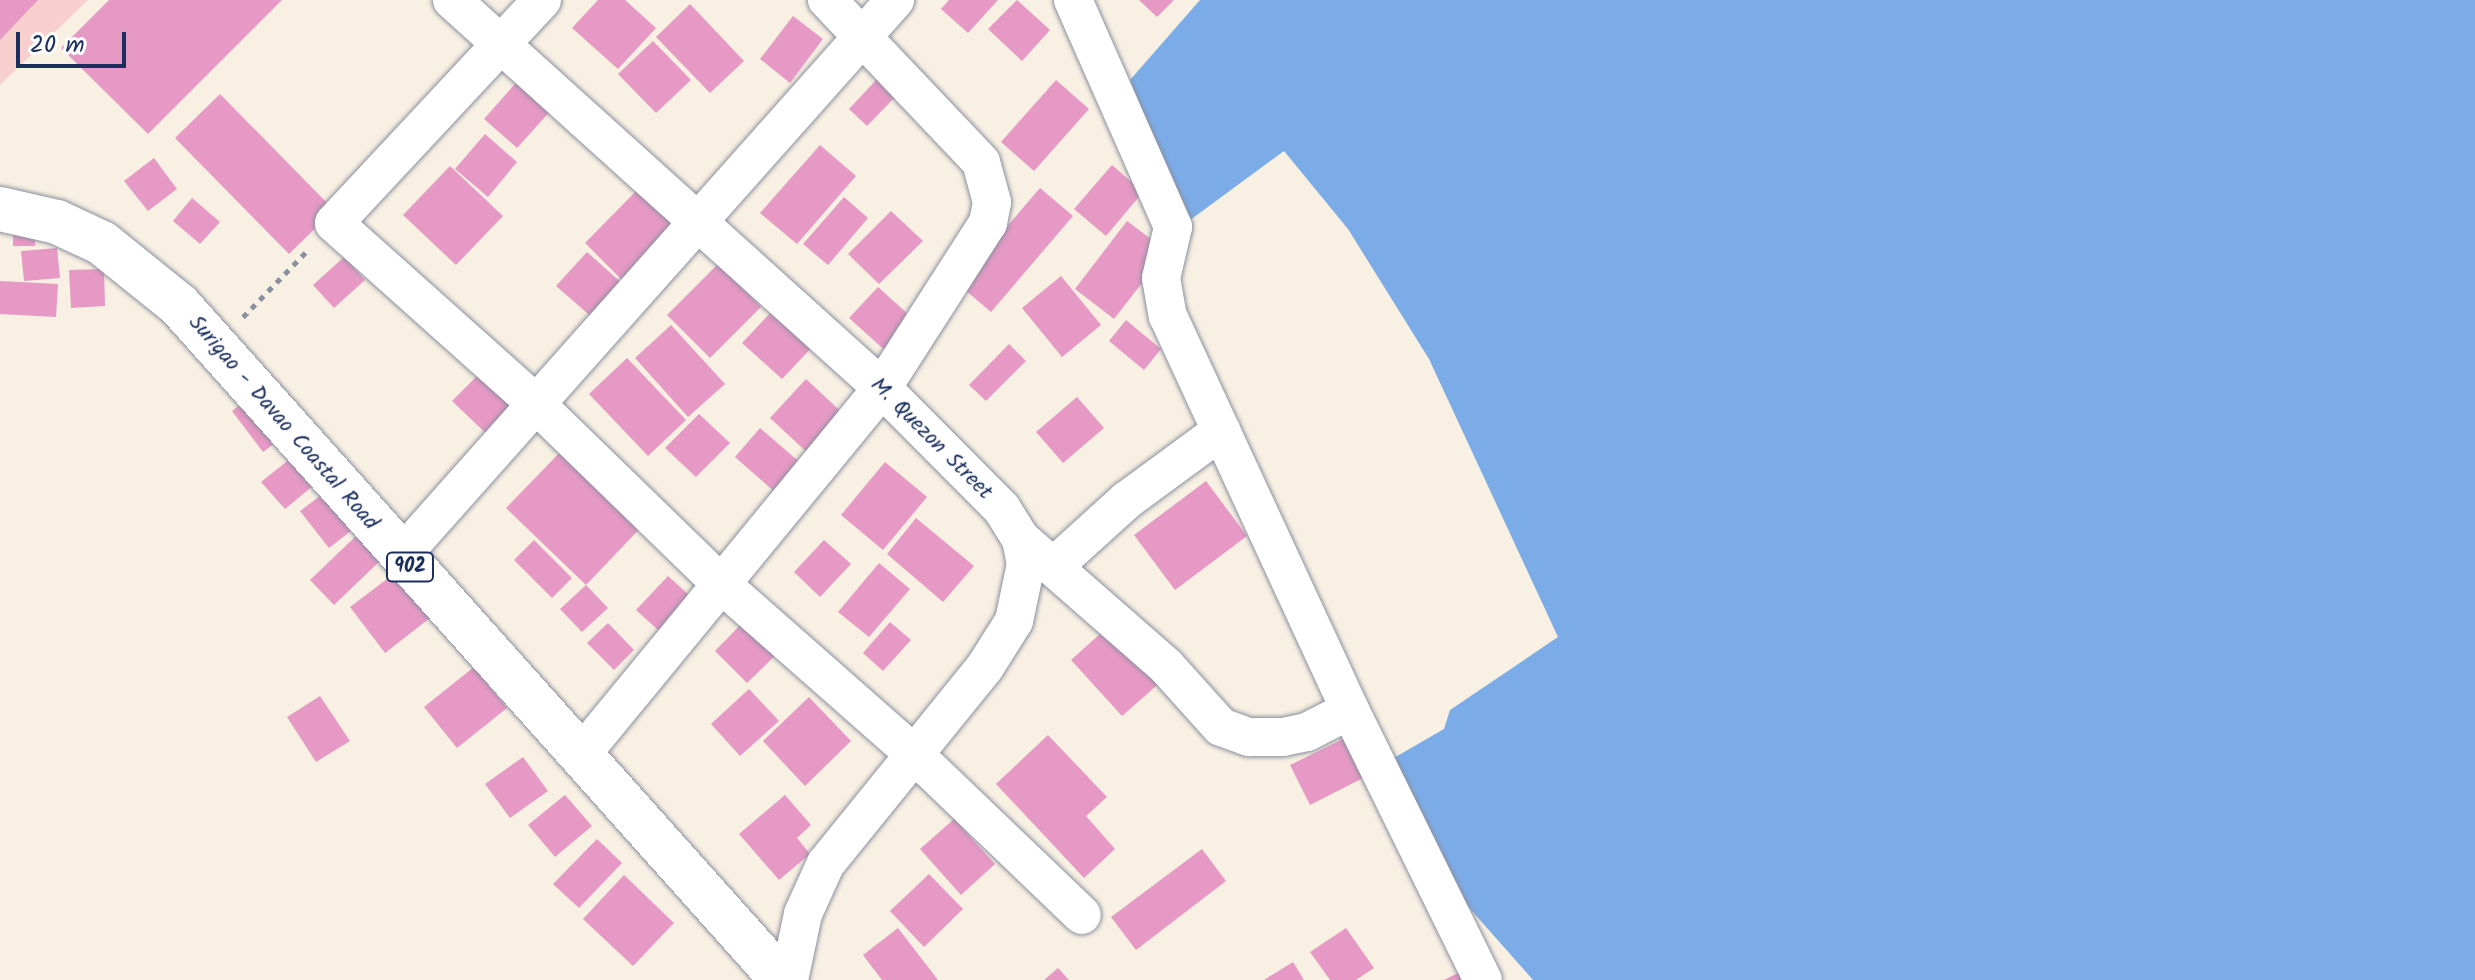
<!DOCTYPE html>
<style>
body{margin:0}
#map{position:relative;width:2475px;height:980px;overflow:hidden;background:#f8f0e2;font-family:Kalam,sans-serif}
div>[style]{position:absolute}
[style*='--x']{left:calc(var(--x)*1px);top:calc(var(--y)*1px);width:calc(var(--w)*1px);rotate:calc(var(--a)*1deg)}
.built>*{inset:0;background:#f7d0ce}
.water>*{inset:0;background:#7cace7}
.building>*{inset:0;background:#e599c4}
.path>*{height:5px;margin-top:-2.5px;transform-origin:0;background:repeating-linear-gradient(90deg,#8a90a0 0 6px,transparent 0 12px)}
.roads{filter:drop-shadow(0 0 2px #8a90a0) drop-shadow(0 0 2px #8a90a0)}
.minor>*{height:38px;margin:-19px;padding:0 19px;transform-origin:19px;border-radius:19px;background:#fff}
.highway>*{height:44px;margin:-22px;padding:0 22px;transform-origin:22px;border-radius:22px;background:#fff}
span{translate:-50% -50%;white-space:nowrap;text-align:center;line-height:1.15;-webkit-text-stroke:6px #fff;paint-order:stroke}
.shield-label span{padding:2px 6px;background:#fff;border:2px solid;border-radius:6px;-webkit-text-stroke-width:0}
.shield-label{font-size:20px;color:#1b2f5e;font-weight:700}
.street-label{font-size:22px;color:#1b2f5e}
.scale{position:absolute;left:16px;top:32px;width:110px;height:36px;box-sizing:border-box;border:4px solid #1b2f5e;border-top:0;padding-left:10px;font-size:24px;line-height:28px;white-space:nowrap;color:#1b2f5e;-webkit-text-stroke:6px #fff;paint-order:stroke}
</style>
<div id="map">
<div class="built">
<i style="clip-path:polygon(0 0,88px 0,0 85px)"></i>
</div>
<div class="water">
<i style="clip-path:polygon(1200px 0,2475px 0,2475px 980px,1533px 980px,1464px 902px,1392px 759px,1444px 729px,1450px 710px,1558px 637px,1429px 359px,1348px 229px,1284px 151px,1186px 223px,1130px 80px)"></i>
</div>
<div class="building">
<i style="clip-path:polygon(0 0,38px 0,0 40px)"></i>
<i style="clip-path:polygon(109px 0,282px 0,148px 134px,61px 48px)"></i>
<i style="clip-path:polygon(598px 0,625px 0,656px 28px,618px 69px,572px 28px)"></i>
<i style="clip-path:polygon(949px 0,998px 0,968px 33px,941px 9px)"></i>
<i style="clip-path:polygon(1017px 0,1050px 30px,1022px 61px,988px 29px)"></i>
<i style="clip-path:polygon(1139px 0,1174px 0,1157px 17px)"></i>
<i style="clip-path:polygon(690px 4px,744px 61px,710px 93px,656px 37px)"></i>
<i style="clip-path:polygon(793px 16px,823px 39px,790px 83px,760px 59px)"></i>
<i style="clip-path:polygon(653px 41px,691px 80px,656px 113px,618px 74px)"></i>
<i style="clip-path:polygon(521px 77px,555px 106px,517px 148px,484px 119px)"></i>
<i style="clip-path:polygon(878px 78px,897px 95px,867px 126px,849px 109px)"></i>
<i style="clip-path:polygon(1056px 80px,1089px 109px,1034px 171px,1001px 142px)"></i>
<i style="clip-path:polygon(220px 94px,334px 210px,289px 254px,175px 138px)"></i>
<i style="clip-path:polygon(485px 134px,517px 162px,488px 197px,455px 169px)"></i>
<i style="clip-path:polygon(820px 145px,856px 176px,797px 244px,760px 213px)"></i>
<i style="clip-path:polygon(154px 158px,177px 189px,148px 211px,124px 181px)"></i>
<i style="clip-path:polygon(1112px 165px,1143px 192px,1106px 236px,1074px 209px)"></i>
<i style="clip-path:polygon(450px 166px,503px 216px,456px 265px,403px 215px)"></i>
<i style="clip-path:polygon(643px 184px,688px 227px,629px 287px,585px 243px)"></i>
<i style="clip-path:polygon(1040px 188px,1073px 216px,991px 312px,958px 284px)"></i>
<i style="clip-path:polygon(844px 197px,868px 218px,828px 265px,803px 244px)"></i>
<i style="clip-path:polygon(192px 198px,220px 222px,200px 244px,173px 221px)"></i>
<i style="clip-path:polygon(891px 211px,923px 241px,879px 284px,848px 254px)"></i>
<i style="clip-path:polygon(1127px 221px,1167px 251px,1114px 319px,1075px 289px)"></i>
<i style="clip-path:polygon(13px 222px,35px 222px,35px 246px,13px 246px)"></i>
<i style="clip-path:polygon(57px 248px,60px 278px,24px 281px,21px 251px)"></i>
<i style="clip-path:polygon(587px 252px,625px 286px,594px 319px,556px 286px)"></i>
<i style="clip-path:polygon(344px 257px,365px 280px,334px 308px,313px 285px)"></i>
<i style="clip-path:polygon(718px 264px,761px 307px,710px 358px,667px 315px)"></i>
<i style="clip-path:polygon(104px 269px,105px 306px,71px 308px,69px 270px)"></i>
<i style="clip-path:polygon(1061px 276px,1101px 325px,1062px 357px,1022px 308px)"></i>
<i style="clip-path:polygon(0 281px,58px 284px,56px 317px,0 314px)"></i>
<i style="clip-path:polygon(878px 287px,919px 324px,890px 355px,849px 318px)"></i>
<i style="clip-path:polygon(775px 308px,815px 344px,782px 379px,742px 343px)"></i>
<i style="clip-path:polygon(1126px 320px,1161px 349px,1144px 370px,1109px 341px)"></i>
<i style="clip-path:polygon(671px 325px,725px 384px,688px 417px,635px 358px)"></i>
<i style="clip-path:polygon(1009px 344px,1026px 361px,986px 401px,969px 385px)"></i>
<i style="clip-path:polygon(627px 358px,686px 420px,648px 456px,589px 394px)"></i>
<i style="clip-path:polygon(482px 371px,524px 410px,494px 441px,452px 401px)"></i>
<i style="clip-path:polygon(806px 379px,848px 418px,812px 457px,770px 418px)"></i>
<i style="clip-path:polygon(251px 396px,282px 438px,263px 452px,232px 411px)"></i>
<i style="clip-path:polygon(1077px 397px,1104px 428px,1063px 463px,1036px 432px)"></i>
<i style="clip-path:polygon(699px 414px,730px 443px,696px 477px,665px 448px)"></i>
<i style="clip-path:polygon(760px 428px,810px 471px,784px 500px,735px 457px)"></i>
<i style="clip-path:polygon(567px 445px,647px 521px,586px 585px,506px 508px)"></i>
<i style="clip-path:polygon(291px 458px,314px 485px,285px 509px,261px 482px)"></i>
<i style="clip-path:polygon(885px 462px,927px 497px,883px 550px,841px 515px)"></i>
<i style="clip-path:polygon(1206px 481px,1247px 536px,1175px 590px,1134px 535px)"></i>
<i style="clip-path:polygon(324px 493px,352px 530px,329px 548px,300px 511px)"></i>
<i style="clip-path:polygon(916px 518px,974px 566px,943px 602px,887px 554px)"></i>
<i style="clip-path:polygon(358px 534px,382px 559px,334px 605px,310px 580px)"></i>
<i style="clip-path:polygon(534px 540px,572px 578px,552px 598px,514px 560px)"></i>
<i style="clip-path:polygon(824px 540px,851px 564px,820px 597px,794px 572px)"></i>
<i style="clip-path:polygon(879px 563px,910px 589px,869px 637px,838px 612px)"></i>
<i style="clip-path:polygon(395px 573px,430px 618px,385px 653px,350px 607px)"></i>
<i style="clip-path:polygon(668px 576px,700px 605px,669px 640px,636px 610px)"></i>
<i style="clip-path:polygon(586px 585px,608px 608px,582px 632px,560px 609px)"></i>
<i style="clip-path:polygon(752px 613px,785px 646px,747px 683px,715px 651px)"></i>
<i style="clip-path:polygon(890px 622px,911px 640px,883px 671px,863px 653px)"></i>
<i style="clip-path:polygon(608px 623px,634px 650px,614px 670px,587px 643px)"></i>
<i style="clip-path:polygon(1112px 623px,1163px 680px,1122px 716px,1071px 660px)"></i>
<i style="clip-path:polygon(474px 667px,507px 708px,457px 748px,424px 707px)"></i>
<i style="clip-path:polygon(749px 689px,779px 721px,740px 756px,711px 724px)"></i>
<i style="clip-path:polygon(320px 696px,350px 741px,316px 762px,287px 717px)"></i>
<i style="clip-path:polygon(809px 697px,851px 741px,805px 786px,763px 741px)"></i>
<i style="clip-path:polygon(1048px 735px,1107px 797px,1086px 816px,1115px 849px,1084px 878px,996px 784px)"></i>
<i style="clip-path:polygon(1347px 737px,1367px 776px,1310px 805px,1290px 765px)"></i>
<i style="clip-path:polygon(523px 757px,548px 791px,510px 818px,485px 784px)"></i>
<i style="clip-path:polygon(565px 795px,592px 826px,555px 857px,528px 825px)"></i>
<i style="clip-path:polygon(785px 795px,811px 825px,797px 838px,810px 854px,779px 880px,739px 834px)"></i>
<i style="clip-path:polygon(954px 819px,995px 864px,961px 895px,920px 849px)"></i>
<i style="clip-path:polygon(597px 839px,622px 863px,579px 908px,553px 884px)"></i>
<i style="clip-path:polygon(1202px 849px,1226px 881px,1136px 950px,1111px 917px)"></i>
<i style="clip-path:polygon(929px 874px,963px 909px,924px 947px,890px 911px)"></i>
<i style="clip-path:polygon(624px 875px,674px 923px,633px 966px,583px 919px)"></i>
<i style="clip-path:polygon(898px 928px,938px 980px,882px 980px,863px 955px)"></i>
<i style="clip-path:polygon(1346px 928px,1374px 968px,1356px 980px,1330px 980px,1310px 952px)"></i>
<i style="clip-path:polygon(1293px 962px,1304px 980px,1264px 980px)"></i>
<i style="clip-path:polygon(1058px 968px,1069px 980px,1044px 980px)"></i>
<i style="clip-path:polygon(1468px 968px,1474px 980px,1444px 980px)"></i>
</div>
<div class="path">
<i style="--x:243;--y:317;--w:93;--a:-45.9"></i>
</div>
<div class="roads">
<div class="minor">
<i style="--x:452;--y:0;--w:579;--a:42.06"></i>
<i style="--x:882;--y:388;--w:170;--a:45.2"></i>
<i style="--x:1002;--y:509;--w:36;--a:58"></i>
<i style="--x:1021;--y:539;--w:25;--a:79"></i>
<i style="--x:1026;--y:564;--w:58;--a:101.9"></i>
<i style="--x:1014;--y:621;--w:54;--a:122.2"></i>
<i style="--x:985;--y:667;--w:252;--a:129"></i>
<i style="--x:826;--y:863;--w:56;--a:114.3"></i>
<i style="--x:803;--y:914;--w:67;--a:102"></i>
<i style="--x:542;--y:0;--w:305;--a:133"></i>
<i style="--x:334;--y:223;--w:270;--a:41.8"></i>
<i style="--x:535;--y:403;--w:257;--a:44.2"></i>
<i style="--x:719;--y:582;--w:261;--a:41.4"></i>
<i style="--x:915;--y:755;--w:231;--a:43.8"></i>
<i style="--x:1073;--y:0;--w:248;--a:66.2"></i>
<i style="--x:1173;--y:227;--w:52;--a:103.2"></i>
<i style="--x:1161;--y:278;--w:39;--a:80"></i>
<i style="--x:1168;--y:316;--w:434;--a:65.2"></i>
<i style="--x:1350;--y:710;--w:301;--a:63.8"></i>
<i style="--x:1021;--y:539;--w:193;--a:41.2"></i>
<i style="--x:1166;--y:666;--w:82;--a:48"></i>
<i style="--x:1221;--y:727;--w:30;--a:20"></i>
<i style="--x:1249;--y:737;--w:34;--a:0"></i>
<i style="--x:1283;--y:737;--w:25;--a:-12"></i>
<i style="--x:1307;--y:732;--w:48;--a:-27.1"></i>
<i style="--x:401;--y:556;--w:744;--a:-48.38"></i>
<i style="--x:1053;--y:567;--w:100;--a:-42.2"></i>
<i style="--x:1127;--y:500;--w:117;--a:-36.3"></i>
<i style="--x:580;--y:756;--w:476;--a:-50.6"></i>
<i style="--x:882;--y:388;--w:196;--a:-57.3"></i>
<i style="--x:988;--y:223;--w:21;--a:-79"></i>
<i style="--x:992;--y:202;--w:41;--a:-105.4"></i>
<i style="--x:981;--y:162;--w:224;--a:-133.5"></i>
</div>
<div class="highway">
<i style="--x:0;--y:209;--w:58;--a:12.8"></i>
<i style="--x:57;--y:222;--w:50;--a:25"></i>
<i style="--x:102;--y:243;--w:99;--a:38.8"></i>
<i style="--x:179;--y:305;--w:905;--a:48.22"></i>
</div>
</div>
<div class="shield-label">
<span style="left:410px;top:567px">902</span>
</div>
<div class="street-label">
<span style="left:283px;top:423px;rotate:49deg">Surigao - Davao Coastal Road</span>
<span style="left:931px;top:439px;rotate:45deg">M. Quezon Street</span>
</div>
<div class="scale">20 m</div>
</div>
